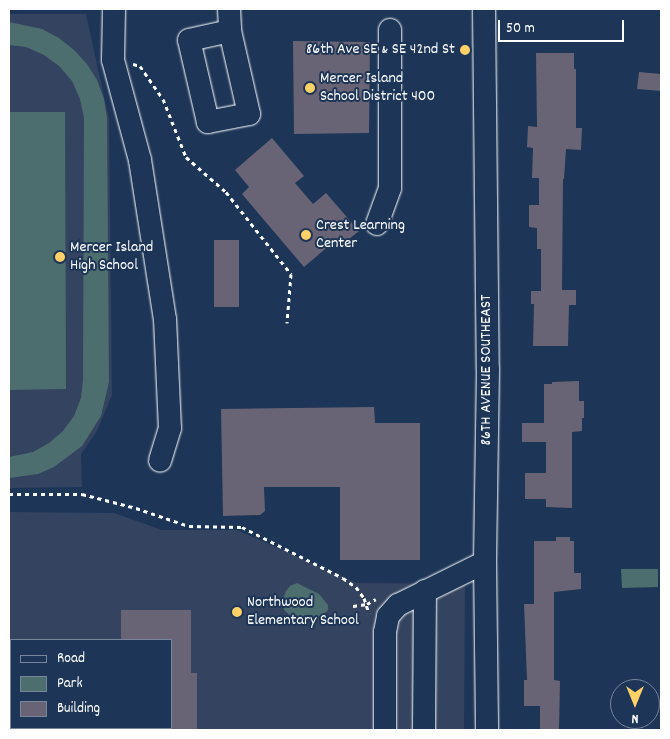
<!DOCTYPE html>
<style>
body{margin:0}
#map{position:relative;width:670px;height:739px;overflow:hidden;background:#1d3557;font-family:Dekko,sans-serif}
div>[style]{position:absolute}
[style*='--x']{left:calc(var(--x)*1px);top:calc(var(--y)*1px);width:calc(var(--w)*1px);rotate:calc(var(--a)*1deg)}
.built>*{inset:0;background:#344360}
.green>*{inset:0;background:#4d6e6f}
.building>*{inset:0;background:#686475}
.path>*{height:3px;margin-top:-1.5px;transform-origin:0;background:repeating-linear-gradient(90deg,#fff 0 4px,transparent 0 8px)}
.roads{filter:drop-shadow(0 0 1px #fff) drop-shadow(0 0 1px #fff)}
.minor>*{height:22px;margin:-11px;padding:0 11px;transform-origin:11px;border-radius:11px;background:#1d3557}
.dots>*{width:14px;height:14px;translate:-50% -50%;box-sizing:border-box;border:2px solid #1d3557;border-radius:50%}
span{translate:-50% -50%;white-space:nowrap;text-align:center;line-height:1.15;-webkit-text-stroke:4px #1d3557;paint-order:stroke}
.poi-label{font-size:16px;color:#fff}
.right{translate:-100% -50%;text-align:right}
.left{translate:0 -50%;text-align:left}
.street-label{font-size:16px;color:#fff}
.frame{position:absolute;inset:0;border:10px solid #fff;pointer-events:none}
.legend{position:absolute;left:10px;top:639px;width:162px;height:90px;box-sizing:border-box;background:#1d3557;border:1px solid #77869a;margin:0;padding:6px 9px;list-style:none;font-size:15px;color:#fff}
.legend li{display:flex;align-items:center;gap:10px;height:25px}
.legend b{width:25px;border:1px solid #77869a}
.north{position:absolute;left:610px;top:679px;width:50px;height:50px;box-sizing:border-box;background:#1d3557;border:1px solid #77869a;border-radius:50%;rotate:180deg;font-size:14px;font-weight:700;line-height:20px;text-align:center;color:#fff}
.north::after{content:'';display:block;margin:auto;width:18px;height:22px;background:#ffd166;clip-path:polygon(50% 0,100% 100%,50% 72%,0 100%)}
.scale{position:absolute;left:498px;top:20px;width:126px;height:22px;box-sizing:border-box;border:2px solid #fff;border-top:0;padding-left:6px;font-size:15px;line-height:18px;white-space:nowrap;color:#fff;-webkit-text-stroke:4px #1d3557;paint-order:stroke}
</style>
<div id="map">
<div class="built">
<i style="clip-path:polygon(9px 14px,86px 14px,109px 119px,112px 395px,97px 431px,81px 454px,82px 487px,9px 488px)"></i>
<i style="clip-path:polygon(evenodd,9px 512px,114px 513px,162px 530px,237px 530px,357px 583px,465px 584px,464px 730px,9px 730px,9px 512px,11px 640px,171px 640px,171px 728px,11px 728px,11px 640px)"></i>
</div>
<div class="green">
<i style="clip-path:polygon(9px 22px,42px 29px,59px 38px,74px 50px,87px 64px,97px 80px,104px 99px,107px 118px,109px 382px,101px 416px,82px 446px,54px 467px,38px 474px,9px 478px,9px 457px,33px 452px,49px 443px,63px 431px,74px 416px,81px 398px,83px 380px,84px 118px,80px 99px,72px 81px,59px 66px,44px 55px,26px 47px,9px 45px)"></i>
<i style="clip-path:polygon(9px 112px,65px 112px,66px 389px,9px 390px)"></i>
<i style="clip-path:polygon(621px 569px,658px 569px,658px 587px,622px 588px)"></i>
<i style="clip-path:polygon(297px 583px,319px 594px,328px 605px,328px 610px,318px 620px,293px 618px,284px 610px,283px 599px,286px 591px,290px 586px)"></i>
</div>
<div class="building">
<i style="clip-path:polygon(293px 41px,370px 42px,369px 133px,294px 134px)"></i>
<i style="clip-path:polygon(536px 53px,574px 53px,574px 69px,576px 69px,576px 128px,582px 128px,581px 150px,566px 149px,564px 179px,563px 179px,562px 290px,576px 290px,576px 305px,569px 305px,568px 346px,533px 346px,534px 304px,531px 304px,531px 291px,541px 291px,541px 249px,537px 249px,537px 228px,529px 227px,529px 205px,539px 205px,539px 178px,532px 178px,533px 148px,527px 147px,528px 126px,537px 127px)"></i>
<i style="clip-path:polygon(639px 72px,661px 74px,661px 91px,637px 89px)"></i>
<i style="clip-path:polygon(272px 138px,304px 176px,295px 183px,313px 204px,326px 193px,359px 231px,343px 244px,338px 238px,304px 267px,242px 194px,249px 187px,235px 170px)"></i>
<i style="clip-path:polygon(214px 240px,239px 240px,239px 307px,214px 307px)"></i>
<i style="clip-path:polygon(579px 381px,579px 401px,584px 401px,584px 418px,582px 418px,582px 431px,572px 432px,572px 508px,546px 507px,546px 499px,525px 499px,525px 473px,546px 473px,546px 442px,522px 442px,522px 423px,544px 423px,544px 384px,552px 384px,552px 382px)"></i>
<i style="clip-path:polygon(374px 407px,375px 423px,420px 423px,420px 560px,340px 560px,340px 487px,264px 487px,265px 511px,260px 515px,223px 516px,221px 409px)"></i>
<i style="clip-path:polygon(556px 537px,570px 537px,570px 541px,574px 541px,574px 573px,581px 573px,581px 589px,554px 592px,554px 680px,560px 681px,559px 730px,540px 730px,540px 706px,524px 706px,524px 680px,527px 680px,524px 604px,534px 604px,534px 541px,556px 541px)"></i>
<i style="clip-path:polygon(121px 610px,191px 610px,191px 673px,197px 673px,197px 730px,171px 730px,171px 640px,121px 640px)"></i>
</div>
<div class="path">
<i style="--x:133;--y:64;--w:7;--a:16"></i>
<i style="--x:140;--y:66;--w:40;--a:55.1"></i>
<i style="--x:163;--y:99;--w:62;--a:68.4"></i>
<i style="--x:186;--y:157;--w:53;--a:41.2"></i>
<i style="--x:226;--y:192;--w:105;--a:51.6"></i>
<i style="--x:291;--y:274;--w:49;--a:94.7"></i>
<i style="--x:9;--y:494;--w:73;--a:0"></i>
<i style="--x:82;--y:494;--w:56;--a:14.5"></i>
<i style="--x:136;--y:508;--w:56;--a:18.8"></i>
<i style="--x:189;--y:526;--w:53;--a:1.1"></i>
<i style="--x:242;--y:527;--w:113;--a:26.8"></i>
<i style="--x:343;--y:578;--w:16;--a:35"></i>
<i style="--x:356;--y:587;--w:14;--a:54"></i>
<i style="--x:364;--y:598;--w:16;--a:72"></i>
<i style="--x:353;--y:606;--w:14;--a:-8"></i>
<i style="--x:367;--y:604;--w:10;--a:-29"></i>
</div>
<div class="roads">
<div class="minor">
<i style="--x:114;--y:9;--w:51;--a:91.1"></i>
<i style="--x:113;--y:60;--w:104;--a:74.9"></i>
<i style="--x:140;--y:160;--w:161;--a:81.1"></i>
<i style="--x:165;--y:319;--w:109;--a:87.4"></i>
<i style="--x:170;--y:428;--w:34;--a:107"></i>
<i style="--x:229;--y:9;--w:22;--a:87"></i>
<i style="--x:230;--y:31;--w:85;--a:77.1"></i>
<i style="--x:249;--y:114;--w:42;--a:169"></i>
<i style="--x:208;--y:122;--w:84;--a:-103"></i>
<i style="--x:189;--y:40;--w:42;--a:-12.4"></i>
<i style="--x:484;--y:9;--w:360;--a:89.4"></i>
<i style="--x:488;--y:369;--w:193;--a:90.9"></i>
<i style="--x:485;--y:562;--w:168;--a:89.3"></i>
<i style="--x:377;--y:224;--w:38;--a:-70"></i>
<i style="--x:390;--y:188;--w:158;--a:-90"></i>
<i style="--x:9;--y:715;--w:4;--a:56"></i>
<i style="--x:91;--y:728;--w:2;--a:90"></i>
<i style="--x:385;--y:730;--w:98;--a:-90"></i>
<i style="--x:385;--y:632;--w:16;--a:-79"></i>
<i style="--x:388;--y:616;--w:15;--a:-48"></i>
<i style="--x:398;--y:605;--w:97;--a:-26.3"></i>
<i style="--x:424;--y:730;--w:139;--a:-89.6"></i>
</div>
</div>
<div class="dots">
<i style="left:465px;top:50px;background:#ffd166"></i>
<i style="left:310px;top:88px;background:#ffd166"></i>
<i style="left:306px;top:235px;background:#ffd166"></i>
<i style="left:60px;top:257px;background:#ffd166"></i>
<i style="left:237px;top:612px;background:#ffd166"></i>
</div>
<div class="poi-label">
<span class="right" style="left:455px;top:50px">86th Ave SE &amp; SE 42nd St</span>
<span class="left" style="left:320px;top:88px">Mercer Island<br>School District 400</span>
<span class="left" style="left:316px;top:235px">Crest Learning<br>Center</span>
<span class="left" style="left:70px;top:257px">Mercer Island<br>High School</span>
<span class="left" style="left:247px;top:612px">Northwood<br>Elementary School</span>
</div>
<div class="street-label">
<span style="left:487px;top:370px;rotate:-90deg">86TH AVENUE SOUTHEAST</span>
</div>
<div class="frame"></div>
<ul class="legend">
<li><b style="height:6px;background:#1d3557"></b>Road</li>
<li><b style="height:14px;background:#4d6e6f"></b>Park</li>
<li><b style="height:14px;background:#686475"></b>Building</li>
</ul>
<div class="north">N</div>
<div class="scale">50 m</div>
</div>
